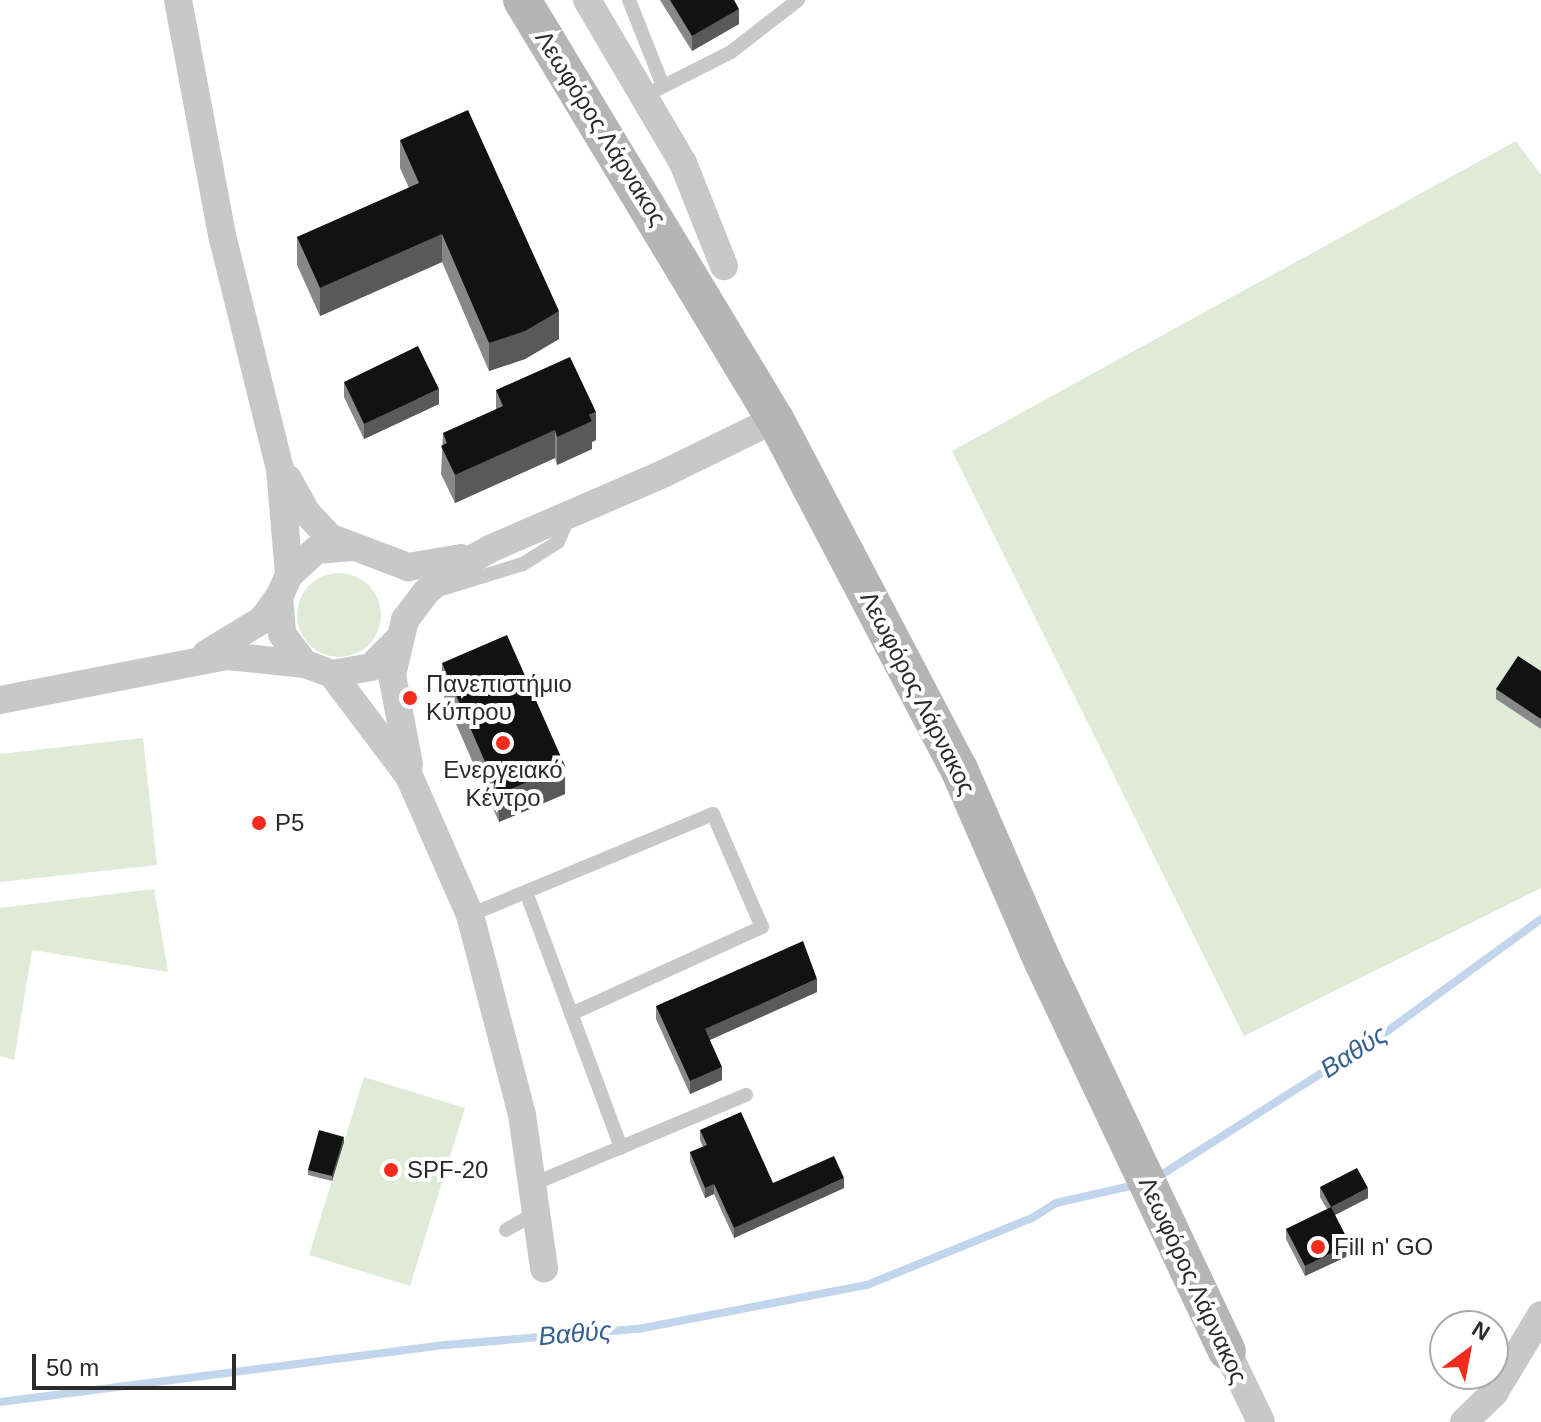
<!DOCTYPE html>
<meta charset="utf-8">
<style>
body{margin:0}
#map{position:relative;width:1541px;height:1422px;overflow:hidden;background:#fff;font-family:Arial,sans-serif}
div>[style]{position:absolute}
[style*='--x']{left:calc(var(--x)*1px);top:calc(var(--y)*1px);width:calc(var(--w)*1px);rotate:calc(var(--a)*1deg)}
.green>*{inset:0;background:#dfebd7}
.round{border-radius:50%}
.stream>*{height:8px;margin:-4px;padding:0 4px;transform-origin:4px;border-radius:4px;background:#c1d5ed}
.service>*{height:14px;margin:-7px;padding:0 7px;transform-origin:7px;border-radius:7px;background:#c8c8c8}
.minor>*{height:28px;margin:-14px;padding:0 14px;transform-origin:14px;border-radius:14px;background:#c8c8c8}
.secondary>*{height:38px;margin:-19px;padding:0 19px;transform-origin:19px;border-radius:19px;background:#b5b5b5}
.wall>*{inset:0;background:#888}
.shaded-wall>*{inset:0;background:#595959}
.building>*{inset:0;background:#121212}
.dots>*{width:22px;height:22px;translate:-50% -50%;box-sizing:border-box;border:4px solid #fff;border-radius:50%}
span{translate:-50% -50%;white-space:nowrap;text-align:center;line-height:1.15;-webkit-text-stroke:8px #fff;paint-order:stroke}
.street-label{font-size:24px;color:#2b2b2b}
.poi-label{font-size:24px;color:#2b2b2b}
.left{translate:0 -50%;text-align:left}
.water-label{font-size:26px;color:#346093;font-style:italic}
.north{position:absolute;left:1429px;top:1310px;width:80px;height:80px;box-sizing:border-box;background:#fff;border:2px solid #aaa;border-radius:50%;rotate:32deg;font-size:22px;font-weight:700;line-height:32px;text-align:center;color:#2b2b2b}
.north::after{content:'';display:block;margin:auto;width:28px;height:36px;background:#f32c1d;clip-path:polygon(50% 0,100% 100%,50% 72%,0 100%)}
.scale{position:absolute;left:32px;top:1354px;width:204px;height:36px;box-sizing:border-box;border:4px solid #2b2b2b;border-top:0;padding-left:10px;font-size:24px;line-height:28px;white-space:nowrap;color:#2b2b2b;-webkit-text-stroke:6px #fff;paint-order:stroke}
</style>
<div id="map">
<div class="green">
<i style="clip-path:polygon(1516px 141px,1541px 175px,1541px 888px,1244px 1036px,952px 451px)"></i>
<i class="round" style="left:297px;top:573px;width:84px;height:84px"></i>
<i style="clip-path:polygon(143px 738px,157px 865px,0 882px,0 754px)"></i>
<i style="clip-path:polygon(154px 889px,168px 972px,32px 950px,14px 1060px,0 1056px,0 908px)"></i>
<i style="clip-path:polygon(364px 1077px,465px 1108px,410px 1286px,309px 1255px)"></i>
</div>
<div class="stream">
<i style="--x:1161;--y:1175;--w:262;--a:-32.4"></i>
<i style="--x:1382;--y:1035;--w:197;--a:-36.1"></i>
<i style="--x:0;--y:1402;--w:450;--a:-7.3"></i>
<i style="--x:446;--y:1345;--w:193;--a:-4.8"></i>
<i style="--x:638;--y:1329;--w:233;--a:-10.9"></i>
<i style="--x:867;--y:1285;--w:178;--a:-22.1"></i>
<i style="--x:1032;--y:1218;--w:28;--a:-32"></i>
<i style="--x:1056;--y:1203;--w:77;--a:-12.8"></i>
</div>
<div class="service">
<i style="--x:629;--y:0;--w:92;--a:68.4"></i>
<i style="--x:644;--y:96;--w:97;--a:-26.8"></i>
<i style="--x:731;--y:52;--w:85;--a:-37.8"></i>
<i style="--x:435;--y:591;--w:92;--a:-17.1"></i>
<i style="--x:523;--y:564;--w:41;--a:-32.2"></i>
<i style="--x:558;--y:542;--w:28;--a:-67"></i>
<i style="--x:526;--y:892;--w:273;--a:69.6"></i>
<i style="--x:470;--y:915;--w:263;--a:-22.6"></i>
<i style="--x:713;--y:814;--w:123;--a:66.6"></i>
<i style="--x:762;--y:927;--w:210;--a:155.5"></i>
<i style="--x:533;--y:1184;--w:231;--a:-22.7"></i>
<i style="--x:506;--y:1230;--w:36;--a:-30"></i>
</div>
<div class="minor">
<i style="--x:178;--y:0;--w:239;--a:79.4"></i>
<i style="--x:222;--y:235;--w:241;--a:76.1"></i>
<i style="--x:280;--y:469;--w:106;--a:85.1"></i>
<i style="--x:587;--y:0;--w:189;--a:59.5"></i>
<i style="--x:683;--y:163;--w:111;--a:68.3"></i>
<i style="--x:288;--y:479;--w:39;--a:61"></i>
<i style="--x:307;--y:513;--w:33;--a:47"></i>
<i style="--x:329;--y:537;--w:85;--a:20.8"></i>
<i style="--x:408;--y:567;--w:54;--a:-9.6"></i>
<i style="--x:352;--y:547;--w:36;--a:175"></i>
<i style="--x:316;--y:550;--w:37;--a:137"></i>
<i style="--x:289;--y:575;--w:24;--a:114"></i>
<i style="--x:279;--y:597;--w:37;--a:85"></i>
<i style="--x:282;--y:634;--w:38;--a:53"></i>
<i style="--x:305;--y:664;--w:29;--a:20"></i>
<i style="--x:332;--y:674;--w:40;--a:-10"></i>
<i style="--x:371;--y:667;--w:40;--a:-45"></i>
<i style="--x:206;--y:654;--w:66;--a:-31.3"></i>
<i style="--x:262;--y:620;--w:29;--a:-54"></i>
<i style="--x:332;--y:674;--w:128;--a:53"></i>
<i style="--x:409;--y:776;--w:152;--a:66.3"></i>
<i style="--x:470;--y:915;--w:207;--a:75.4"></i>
<i style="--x:522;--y:1115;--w:155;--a:81.8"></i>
<i style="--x:0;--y:700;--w:231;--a:-11"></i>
<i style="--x:227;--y:656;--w:78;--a:5.9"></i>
<i style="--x:409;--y:764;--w:91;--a:-100.8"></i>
<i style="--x:392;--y:675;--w:57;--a:-76.7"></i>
<i style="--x:405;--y:620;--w:35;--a:-53"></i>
<i style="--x:426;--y:592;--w:30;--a:-41"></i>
<i style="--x:449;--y:572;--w:49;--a:-29.2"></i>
<i style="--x:492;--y:548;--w:189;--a:-23.4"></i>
<i style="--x:665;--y:473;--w:123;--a:-26.1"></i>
<i style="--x:1227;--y:1351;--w:79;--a:64.4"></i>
<i style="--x:1464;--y:1422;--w:42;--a:-44"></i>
<i style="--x:1494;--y:1393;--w:91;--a:-58.9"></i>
</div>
<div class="secondary">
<i style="--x:522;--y:0;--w:489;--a:58.9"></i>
<i style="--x:775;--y:419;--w:395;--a:62.3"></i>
<i style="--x:959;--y:769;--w:210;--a:66.5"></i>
<i style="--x:1043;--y:962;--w:430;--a:64.7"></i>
</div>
<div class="wall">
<i style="clip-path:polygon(660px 0,734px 0,739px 24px,692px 51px)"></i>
<i style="clip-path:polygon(400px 140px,559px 339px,525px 359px,489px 371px,442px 262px,320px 316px,297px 265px,297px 237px,409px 188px,400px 168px)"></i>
<i style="clip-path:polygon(344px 382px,439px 404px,364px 439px,344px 397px)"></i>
<i style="clip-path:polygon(496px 390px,596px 440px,592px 442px,592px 449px,557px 465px,555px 458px,455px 503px,441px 474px,443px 433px,496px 410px)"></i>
<i style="clip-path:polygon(442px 663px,565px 794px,499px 822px,442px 692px)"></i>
<i style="clip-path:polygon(1541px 671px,1541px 729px,1496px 699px,1496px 689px)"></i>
<i style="clip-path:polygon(817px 992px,710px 1040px,722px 1080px,690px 1094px,656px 1019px,656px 1006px)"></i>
<i style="clip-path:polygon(700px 1130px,773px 1183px,844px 1188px,734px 1238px,714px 1194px,705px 1198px,690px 1162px,690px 1152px,703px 1147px,700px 1140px)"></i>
<i style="clip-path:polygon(344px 1142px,332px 1181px,308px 1175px,308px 1170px)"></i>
<i style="clip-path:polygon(1320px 1187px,1368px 1198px,1335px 1215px,1350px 1255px,1305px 1276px,1286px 1239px,1286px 1229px,1327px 1209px,1320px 1197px)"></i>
</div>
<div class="shaded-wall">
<i style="clip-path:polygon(739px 9px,739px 24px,692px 51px,692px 36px)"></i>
<i style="clip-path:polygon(442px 234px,442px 262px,320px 316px,320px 288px)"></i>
<i style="clip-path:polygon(559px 311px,559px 339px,525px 359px,489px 371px,489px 343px)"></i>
<i style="clip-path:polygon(439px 389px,439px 404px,364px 439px,364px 424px)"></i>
<i style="clip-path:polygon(596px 412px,596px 440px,592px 442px,592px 449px,557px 465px,557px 437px,589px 415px)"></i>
<i style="clip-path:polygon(555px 430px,555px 458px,455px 503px,455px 475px)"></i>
<i style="clip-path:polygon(565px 766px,565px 794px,499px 822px,499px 794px)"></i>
<i style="clip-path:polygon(817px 979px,817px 992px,705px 1042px,705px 1029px)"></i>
<i style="clip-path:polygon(722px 1067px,722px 1080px,690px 1094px,690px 1081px)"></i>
<i style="clip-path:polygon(344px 1137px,344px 1142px,332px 1181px,332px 1176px)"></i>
<i style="clip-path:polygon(844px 1178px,844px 1188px,734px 1238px,734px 1228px)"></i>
<i style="clip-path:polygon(714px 1184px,714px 1194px,705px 1198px,705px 1188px)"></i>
<i style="clip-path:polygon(1368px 1188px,1368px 1198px,1331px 1217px,1331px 1207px)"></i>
<i style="clip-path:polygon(1350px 1244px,1350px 1255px,1305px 1276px,1305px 1266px)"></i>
</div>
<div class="building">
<i style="clip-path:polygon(670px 0,734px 0,739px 9px,692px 36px)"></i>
<i style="clip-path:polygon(468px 110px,559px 311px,525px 331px,489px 343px,442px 234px,320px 288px,297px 237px,419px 183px,400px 140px)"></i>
<i style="clip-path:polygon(418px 346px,439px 389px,364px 424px,344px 382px)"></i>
<i style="clip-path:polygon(570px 357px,596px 412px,589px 415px,592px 421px,557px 437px,555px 430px,455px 475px,441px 446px,447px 443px,443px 433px,503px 406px,496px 390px)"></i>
<i style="clip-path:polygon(507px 635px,565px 766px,499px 794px,442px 663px)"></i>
<i style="clip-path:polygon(1518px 656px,1541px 671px,1541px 719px,1496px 689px)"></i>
<i style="clip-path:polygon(803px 941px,817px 979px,705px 1029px,722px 1067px,690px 1081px,656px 1006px)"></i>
<i style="clip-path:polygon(741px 1112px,773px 1183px,834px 1156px,844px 1178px,734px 1228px,714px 1184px,705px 1188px,690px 1152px,707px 1145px,700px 1130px)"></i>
<i style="clip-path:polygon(319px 1130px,344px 1137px,332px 1176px,308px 1170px)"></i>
<i style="clip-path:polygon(1357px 1168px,1368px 1188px,1331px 1207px,1320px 1187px)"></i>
<i style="clip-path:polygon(1331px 1207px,1350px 1244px,1305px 1266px,1286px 1229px)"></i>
</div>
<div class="dots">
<i style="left:410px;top:698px;background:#f32c1d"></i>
<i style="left:503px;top:743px;background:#f32c1d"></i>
<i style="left:259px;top:823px;background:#f32c1d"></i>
<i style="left:391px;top:1170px;background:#f32c1d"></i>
<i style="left:1318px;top:1247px;background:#f32c1d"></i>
</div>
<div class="street-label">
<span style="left:601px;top:128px;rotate:58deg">Λεωφόρος Λάρνακος</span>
<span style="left:918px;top:693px;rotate:63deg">Λεωφόρος Λάρνακος</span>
<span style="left:1193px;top:1280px;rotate:65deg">Λεωφόρος Λάρνακος</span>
</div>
<div class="poi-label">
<span class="left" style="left:426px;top:698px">Πανεπιστήμιο<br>Κύπρου</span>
<span style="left:503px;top:784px">Ενεργειακό<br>Κέντρο</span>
<span class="left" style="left:275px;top:823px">P5</span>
<span class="left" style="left:407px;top:1170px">SPF-20</span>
<span class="left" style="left:1334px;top:1247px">Fill n' GO</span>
</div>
<div class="water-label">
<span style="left:1354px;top:1052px;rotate:-33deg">Βαθύς</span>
<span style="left:575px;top:1334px;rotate:-5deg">Βαθύς</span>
</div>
<div class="north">N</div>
<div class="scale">50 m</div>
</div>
